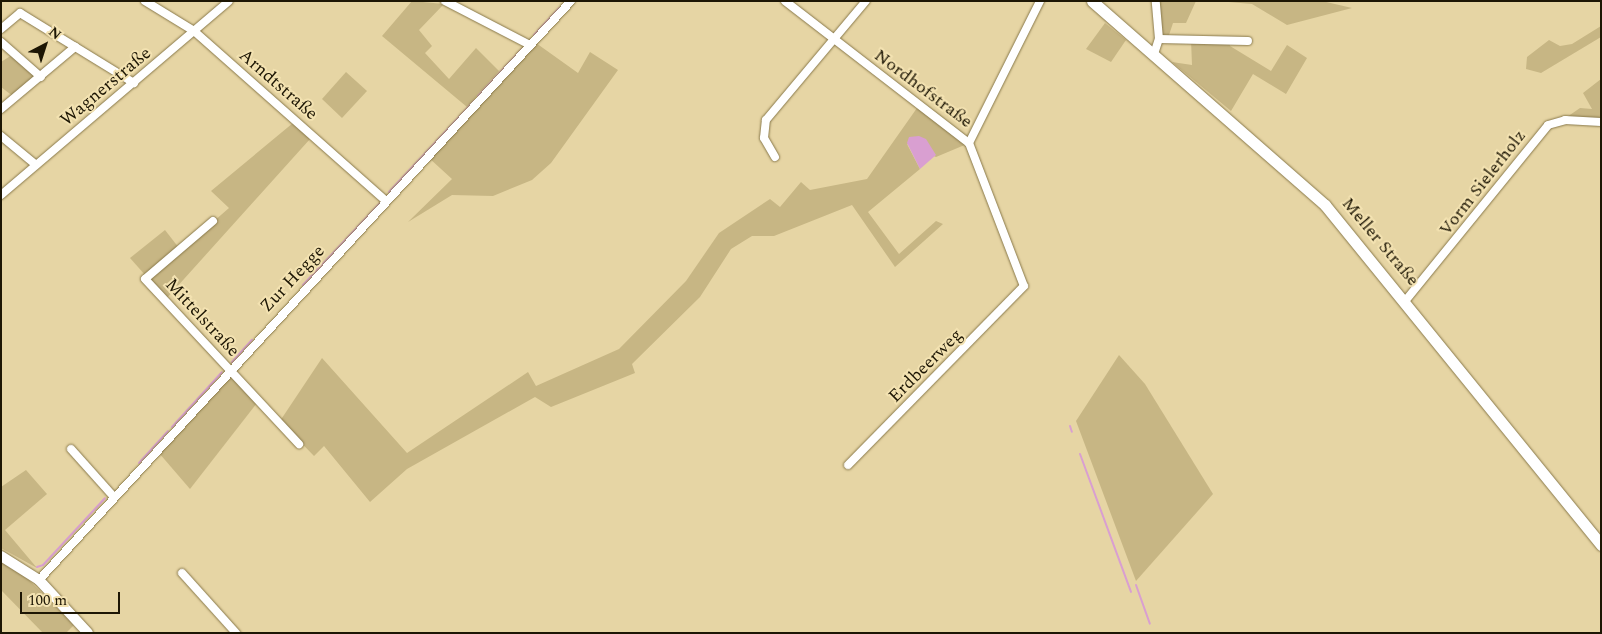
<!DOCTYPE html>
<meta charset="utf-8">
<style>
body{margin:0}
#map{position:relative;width:1602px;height:634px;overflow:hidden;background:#e6d5a4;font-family:Spectral,serif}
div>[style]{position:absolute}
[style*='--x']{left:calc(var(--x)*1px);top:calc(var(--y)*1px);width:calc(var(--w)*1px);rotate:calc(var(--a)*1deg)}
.green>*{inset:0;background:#c7b684}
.water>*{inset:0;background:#d99fd1}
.stream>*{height:2px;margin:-1px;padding:0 1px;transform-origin:1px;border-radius:1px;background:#d99fd1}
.roads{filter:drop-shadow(0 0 1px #89794b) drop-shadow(0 0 1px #89794b)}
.minor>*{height:8px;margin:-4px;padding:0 4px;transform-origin:4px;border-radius:4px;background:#fff}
.tertiary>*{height:10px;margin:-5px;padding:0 5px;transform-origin:5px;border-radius:5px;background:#fff}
.secondary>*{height:11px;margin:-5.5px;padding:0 5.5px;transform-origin:5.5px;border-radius:5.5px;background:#fff}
span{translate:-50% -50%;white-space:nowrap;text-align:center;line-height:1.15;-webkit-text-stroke:4px #f3e2b1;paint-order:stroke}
.street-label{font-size:18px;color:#1d1604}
.frame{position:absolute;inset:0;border:2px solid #1d1604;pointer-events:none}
.north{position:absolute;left:20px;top:20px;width:50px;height:50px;-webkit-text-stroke:4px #f3e2b1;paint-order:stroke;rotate:40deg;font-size:14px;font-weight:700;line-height:20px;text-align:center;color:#1d1604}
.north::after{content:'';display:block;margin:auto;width:18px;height:22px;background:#1d1604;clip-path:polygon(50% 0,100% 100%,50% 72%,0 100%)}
.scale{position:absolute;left:20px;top:592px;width:100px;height:22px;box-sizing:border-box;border:2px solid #1d1604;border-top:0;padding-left:6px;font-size:15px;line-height:18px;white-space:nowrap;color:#1d1604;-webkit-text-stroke:4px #f3e2b1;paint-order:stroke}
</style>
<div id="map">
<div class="green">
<i style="clip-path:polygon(412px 1px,444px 4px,419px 30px,432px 46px,425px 53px,449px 79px,476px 48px,499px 71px,467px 107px,382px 36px)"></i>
<i style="clip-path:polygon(1156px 1px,1196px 1px,1186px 23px,1173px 23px,1169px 35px,1162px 35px)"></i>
<i style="clip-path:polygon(1217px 1px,1322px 1px,1352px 8px,1287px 25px,1252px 4px)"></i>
<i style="clip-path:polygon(1105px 23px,1126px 40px,1111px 62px,1086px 49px)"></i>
<i style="clip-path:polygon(1601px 26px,1601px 37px,1541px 73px,1526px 69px,1527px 57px,1549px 40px,1560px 46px,1572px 44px)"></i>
<i style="clip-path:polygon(1191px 40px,1229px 40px,1230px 46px,1271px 71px,1287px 45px,1307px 58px,1286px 94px,1253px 74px,1231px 111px,1172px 62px,1192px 65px)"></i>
<i style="clip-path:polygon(536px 43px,578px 73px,590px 52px,618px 70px,551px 163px,532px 180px,493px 196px,452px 195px,408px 222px,452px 179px,429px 158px)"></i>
<i style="clip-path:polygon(12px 55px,35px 76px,14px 97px,1px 87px,1px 62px)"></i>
<i style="clip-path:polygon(346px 72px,367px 91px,342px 118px,322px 99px)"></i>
<i style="clip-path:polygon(1601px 79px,1601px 119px,1567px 117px,1580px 108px,1592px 109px,1583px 93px)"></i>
<i style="clip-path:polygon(917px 108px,967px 144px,936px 157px,907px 144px,920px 169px,868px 212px,899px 254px,936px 221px,943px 224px,895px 267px,852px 205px,774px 236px,752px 236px,731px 249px,700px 297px,632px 364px,635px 373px,551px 407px,535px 397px,407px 469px,370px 502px,324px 446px,314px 456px,280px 421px,322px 358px,407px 453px,528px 372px,536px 386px,619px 349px,686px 281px,719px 233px,770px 199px,780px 207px,801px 182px,810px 190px,867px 179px)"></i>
<i style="clip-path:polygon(293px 123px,310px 139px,166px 299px,150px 280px,151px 276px,229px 208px,211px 191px)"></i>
<i style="clip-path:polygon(165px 230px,179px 248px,146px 276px,130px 258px)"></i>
<i style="clip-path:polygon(1119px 355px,1145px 384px,1213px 494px,1136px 581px,1076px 421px)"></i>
<i style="clip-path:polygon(231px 377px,257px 403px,190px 489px,159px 453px)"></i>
<i style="clip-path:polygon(26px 470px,47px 494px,5px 530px,37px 568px,1px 548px,1px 487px)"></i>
<i style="clip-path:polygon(1px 562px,28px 579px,74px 625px,66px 633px,43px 633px,1px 590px)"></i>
</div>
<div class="water">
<i style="clip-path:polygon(919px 136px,926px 139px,936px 155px,920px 169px,907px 143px,909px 137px)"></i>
</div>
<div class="stream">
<i style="--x:534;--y:35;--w:37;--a:-47"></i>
<i style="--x:478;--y:96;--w:64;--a:-46.9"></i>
<i style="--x:389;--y:192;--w:125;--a:-47"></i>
<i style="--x:303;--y:285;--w:112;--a:-46.8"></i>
<i style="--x:232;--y:362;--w:30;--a:-48"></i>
<i style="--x:1070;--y:426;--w:6;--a:72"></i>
<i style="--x:172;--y:427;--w:74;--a:-47.7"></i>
<i style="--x:1080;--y:454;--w:147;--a:69.7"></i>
<i style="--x:139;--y:463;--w:43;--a:-47.8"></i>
<i style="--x:37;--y:567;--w:6;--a:-18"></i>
<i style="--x:43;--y:565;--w:91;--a:-47.2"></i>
<i style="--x:1136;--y:585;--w:41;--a:70.3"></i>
</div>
<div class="roads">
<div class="minor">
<i style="--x:145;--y:1;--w:57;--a:31.5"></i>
<i style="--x:194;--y:31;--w:256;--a:41.5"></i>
<i style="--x:445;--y:1;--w:96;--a:27.4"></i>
<i style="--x:785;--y:1;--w:232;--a:37.7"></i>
<i style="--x:969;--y:143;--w:153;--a:69"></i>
<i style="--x:1024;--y:286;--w:251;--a:134.5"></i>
<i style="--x:1;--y:29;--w:25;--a:-40"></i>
<i style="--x:20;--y:13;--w:134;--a:31.6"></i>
<i style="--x:1159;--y:39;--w:89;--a:1.3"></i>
<i style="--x:1;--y:42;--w:53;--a:41.2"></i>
<i style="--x:1154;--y:54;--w:16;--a:-72"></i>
<i style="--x:1159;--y:39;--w:38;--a:-95"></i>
<i style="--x:1;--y:109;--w:97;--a:-40"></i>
<i style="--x:1;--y:136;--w:45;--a:39.6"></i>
<i style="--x:969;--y:143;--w:159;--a:-63.4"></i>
<i style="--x:775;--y:157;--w:22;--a:-120"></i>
<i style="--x:764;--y:138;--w:18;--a:-84"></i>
<i style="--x:766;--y:120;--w:155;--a:-50"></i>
<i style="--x:1;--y:195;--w:299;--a:-40.4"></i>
<i style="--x:213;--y:221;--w:89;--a:139.5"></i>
<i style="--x:145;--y:279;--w:226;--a:47"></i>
<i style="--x:1406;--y:300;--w:225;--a:-50.9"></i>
<i style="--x:1548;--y:125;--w:18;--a:-16"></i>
<i style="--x:1565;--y:120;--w:36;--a:3"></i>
<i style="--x:71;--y:449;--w:63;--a:48.2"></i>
<i style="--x:182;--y:573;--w:81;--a:48"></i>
<i style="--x:39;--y:580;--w:786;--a:-47.42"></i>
</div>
<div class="tertiary">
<i style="--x:1;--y:556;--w:45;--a:32.3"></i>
<i style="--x:39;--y:580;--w:72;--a:47.2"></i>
</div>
<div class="secondary">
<i style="--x:1092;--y:1;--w:310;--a:41.2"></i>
<i style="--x:1325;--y:205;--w:438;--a:50.9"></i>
</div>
</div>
<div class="street-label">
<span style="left:278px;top:85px;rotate:41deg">Arndtstraße</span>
<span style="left:106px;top:87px;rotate:-40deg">Wagnerstraße</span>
<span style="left:923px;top:89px;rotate:37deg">Nordhofstraße</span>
<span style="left:1483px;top:183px;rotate:-52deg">Vorm Sielerholz</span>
<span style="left:1380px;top:242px;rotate:50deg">Meller Straße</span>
<span style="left:293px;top:279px;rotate:-47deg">Zur Hegge</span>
<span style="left:202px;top:318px;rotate:47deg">Mittelstraße</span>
<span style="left:926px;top:366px;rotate:-45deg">Erdbeerweg</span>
</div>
<div class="frame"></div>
<div class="north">N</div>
<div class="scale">100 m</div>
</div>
